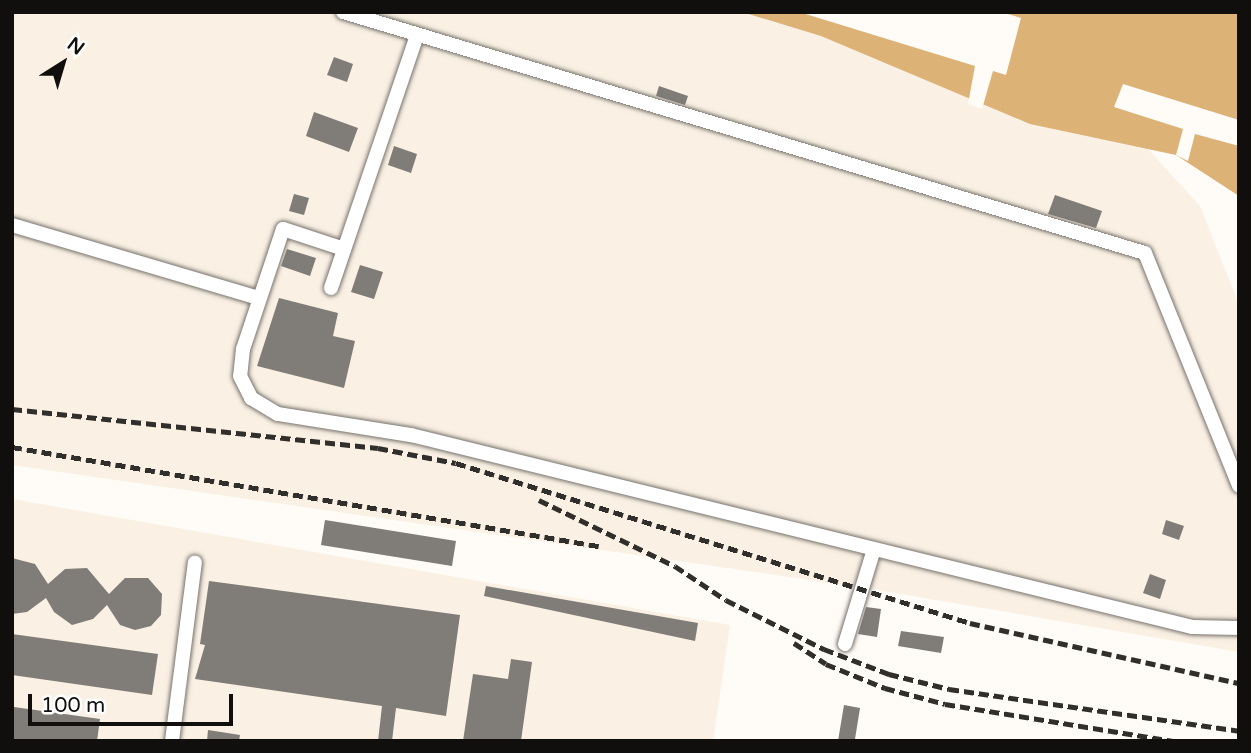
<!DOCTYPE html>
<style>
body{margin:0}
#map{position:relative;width:1251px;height:753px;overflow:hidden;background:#fffbf6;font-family:"Varela Round",sans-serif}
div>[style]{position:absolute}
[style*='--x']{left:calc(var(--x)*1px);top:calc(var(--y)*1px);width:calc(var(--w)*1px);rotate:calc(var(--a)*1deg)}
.built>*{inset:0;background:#faf1e4}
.water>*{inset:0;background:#dcb277}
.pier>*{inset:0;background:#fffbf6}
.building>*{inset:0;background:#807c77}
.roads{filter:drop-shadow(0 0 2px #77726d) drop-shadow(0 0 2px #77726d)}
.minor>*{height:14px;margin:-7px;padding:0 7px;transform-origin:7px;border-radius:7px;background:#fff}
.rail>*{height:4.5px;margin-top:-2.25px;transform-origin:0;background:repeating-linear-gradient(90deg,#302f2c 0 10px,transparent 0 15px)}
span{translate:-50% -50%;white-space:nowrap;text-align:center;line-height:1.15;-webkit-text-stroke:7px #fff;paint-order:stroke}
.frame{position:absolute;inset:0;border:14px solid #100f0d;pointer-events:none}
.north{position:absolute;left:28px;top:28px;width:70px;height:70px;-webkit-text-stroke:5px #fff;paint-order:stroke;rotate:37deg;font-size:19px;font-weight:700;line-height:28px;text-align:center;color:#100f0d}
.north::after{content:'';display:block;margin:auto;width:24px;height:32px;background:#100f0d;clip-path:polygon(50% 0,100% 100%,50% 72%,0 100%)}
.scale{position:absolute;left:28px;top:694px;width:205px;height:32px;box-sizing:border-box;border:4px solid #100f0d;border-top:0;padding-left:9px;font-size:21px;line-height:24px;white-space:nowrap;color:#100f0d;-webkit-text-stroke:5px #fff;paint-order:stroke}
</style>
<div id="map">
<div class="built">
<i style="clip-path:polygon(12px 12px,1024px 13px,1200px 206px,1239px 305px,1239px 652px,866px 588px,12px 465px)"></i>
<i style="clip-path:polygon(12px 499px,730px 625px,713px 741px,12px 741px)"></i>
</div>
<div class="water">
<i style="clip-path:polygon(742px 12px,1239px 12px,1239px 196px,1176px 155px,1030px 124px,821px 36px)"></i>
</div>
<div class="pier">
<i style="clip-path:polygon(799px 12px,1001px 12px,1021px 18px,1006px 75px,993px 71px,982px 109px,968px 104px,975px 66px)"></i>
<i style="clip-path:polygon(1123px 84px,1239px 120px,1239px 146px,1195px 134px,1188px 161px,1176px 155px,1183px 129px,1114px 107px)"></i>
</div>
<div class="building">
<i style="clip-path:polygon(334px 57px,353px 64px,347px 82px,327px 75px)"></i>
<i style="clip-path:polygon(659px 86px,688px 96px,685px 105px,656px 96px)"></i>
<i style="clip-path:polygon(314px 112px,358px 128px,349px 152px,306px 136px)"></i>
<i style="clip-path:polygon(394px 146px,417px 154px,411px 173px,388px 165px)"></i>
<i style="clip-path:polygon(294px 194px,309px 198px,304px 215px,289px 211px)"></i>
<i style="clip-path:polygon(1055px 195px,1102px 211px,1096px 228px,1048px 214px)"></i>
<i style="clip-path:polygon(287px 249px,316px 258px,310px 276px,281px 266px)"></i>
<i style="clip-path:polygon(360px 265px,383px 272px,374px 299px,351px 292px)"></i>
<i style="clip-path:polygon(279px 298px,338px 313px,333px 336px,355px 341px,344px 388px,257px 366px)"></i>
<i style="clip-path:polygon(325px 520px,456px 541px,452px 566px,321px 545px)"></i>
<i style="clip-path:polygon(1166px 520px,1184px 526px,1179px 540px,1162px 534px)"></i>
<i style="clip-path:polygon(12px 558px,35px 564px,48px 584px,65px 569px,87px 568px,109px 594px,125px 578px,148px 578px,162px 594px,161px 615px,151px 626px,135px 630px,120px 625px,107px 605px,93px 619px,72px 625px,54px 612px,46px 598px,27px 612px,12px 614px)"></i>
<i style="clip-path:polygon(1150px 574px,1166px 580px,1160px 599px,1143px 593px)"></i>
<i style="clip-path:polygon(209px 581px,460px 615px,446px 716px,396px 708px,392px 741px,378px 741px,382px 706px,195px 679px,205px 645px,200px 644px)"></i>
<i style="clip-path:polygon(486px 586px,698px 623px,695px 641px,484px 596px)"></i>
<i style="clip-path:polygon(866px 607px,881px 609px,877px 637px,858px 634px)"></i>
<i style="clip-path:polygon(901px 631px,944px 637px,941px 653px,898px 646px)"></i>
<i style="clip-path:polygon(12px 634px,158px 654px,152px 695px,12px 675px)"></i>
<i style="clip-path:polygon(511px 659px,532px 662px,521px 741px,463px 741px,473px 674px,508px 679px)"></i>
<i style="clip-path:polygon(844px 705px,860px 708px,855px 739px,850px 741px,838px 741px)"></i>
<i style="clip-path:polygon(14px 707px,100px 719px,97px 741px,12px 741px)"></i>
<i style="clip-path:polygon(208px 730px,240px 735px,239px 741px,207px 741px)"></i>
</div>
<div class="roads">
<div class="minor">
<i style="--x:343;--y:12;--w:837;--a:16.73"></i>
<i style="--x:1145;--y:253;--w:251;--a:68"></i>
<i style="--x:12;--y:225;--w:258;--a:16.5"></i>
<i style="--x:344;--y:249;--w:64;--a:-161.8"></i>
<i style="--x:283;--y:229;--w:126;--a:108.4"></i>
<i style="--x:243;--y:349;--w:27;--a:96"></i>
<i style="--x:240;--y:376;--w:25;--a:63"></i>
<i style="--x:251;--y:398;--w:31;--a:31"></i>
<i style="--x:278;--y:414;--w:135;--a:9"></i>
<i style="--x:411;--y:435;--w:804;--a:13.81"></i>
<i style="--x:1192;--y:627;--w:47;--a:1.2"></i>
<i style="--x:331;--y:288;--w:267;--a:-71.2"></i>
<i style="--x:845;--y:644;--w:99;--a:-73"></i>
<i style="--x:172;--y:741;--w:180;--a:-82.7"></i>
</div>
</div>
<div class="rail">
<i style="--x:12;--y:409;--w:368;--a:6.1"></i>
<i style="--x:378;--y:448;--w:79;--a:10.9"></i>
<i style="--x:456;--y:463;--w:538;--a:17.29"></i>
<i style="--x:970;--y:623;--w:276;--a:12.6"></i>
<i style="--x:12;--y:447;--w:600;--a:9.59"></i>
<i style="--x:539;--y:500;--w:151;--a:25.9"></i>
<i style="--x:675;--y:566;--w:61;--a:33.7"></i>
<i style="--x:726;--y:600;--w:110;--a:26.6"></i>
<i style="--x:824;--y:649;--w:70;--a:21"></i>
<i style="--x:889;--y:674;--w:62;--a:14"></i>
<i style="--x:949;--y:689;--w:293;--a:8.2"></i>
<i style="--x:794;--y:643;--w:38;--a:33"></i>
<i style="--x:826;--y:664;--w:64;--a:22.1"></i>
<i style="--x:885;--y:688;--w:62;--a:14.9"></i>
<i style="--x:945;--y:704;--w:231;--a:9.2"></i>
</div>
<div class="frame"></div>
<div class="north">N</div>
<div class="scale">100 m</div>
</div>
